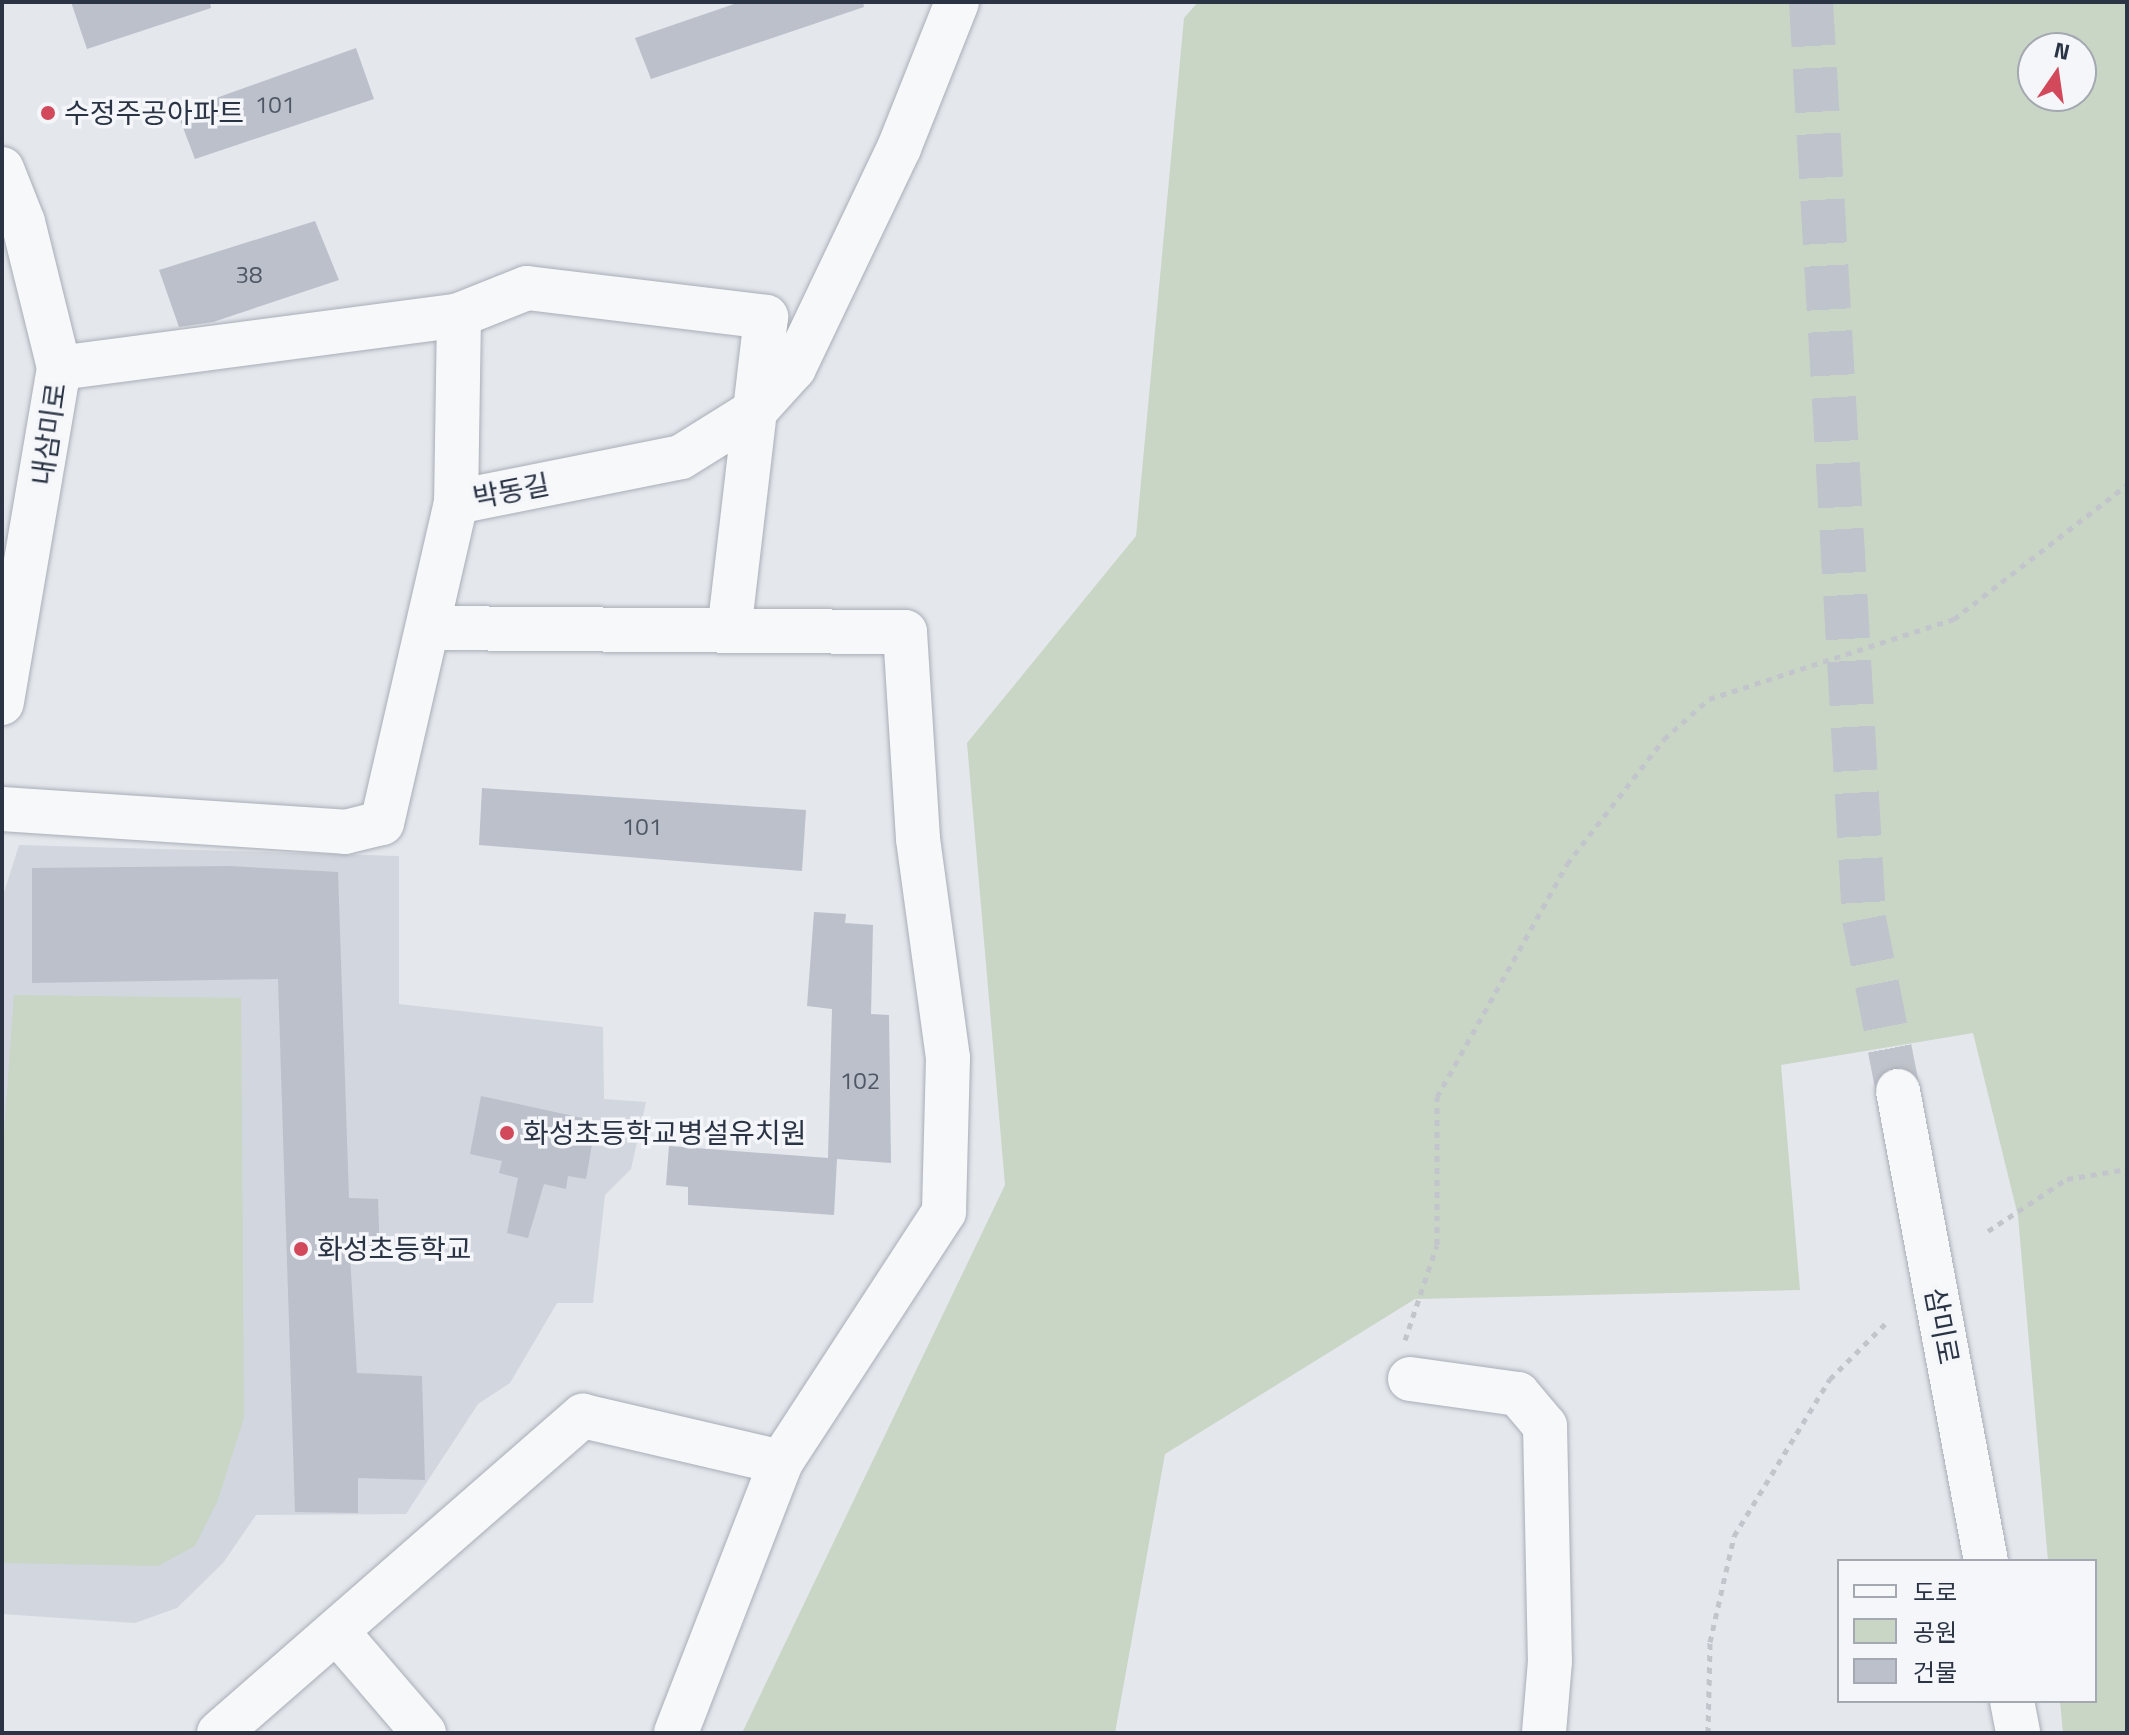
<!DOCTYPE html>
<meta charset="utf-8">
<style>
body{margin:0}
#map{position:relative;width:2129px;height:1735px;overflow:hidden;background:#e4e7ec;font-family:"Titillium Web","Noto Sans KR",sans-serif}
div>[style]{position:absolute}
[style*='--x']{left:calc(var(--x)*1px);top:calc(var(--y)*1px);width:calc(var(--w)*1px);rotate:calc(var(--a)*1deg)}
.built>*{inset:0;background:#d2d6de}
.green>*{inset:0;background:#c9d6c5}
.building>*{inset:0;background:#bbc0ca}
.minor-tunnel>*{height:44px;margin-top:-22px;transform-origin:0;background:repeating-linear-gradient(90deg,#bfc3cb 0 44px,transparent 0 66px)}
.path>*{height:5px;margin-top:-2.5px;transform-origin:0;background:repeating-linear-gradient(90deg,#c2c5cb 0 6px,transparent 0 12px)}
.roads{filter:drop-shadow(0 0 2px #a9aeb7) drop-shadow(0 0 2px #a9aeb7)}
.minor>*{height:44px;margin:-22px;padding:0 22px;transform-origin:22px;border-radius:22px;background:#f7f8fa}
.dots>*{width:22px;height:22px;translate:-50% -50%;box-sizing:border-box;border:4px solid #f4f6f9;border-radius:50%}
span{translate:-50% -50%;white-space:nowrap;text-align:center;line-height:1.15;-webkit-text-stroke:7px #f4f6f9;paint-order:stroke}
.number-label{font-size:24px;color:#4f5766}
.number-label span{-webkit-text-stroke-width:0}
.poi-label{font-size:28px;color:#2b3445}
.left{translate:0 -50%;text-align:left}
.street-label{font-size:28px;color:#2b3445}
.frame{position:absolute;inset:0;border:4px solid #2b3445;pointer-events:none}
.legend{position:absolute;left:1837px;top:1559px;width:260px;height:144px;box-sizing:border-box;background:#f4f6f9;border:2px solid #a4a8b1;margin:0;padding:10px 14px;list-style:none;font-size:24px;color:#2b3445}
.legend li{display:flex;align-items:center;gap:16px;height:40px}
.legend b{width:40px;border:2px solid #a4a8b1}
.north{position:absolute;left:2017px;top:32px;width:80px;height:80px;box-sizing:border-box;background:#f4f6f9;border:2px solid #a4a8b1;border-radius:50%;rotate:13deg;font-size:22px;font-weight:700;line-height:32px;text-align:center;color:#2b3445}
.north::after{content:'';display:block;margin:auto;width:28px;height:36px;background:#d1495b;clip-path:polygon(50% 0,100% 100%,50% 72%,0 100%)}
</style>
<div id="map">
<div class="built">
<i style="clip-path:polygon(19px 845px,399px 856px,399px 1004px,603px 1027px,604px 1099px,646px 1102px,631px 1169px,605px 1195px,593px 1303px,557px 1303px,510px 1383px,478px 1404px,406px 1514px,256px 1515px,223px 1563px,177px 1608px,135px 1623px,2px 1614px,2px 899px)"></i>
</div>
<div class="green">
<i style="clip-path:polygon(evenodd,1198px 2px,2127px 2px,2127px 1733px,2063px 1733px,2060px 1701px,2095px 1701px,2095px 1561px,2048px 1561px,2018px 1216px,1973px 1033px,1781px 1065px,1800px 1290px,1415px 1299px,1165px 1454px,1115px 1733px,742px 1733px,1005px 1185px,967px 743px,1136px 536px,1184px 18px,1198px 2px,2033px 48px,2081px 48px,2081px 96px,2033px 96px,2033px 48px)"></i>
<i style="clip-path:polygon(14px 995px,241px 998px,244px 1418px,218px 1500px,195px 1546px,158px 1566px,2px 1563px,2px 1160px)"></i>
</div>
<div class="building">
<i style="clip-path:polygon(71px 2px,210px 2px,211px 8px,87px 49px)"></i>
<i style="clip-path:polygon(740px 2px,863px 2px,864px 7px,651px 79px,635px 38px)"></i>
<i style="clip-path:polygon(356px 48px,374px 99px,195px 159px,177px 112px)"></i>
<i style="clip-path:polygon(315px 221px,339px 280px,213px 322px,179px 327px,159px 270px)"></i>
<i style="clip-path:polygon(482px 788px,806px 810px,802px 871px,479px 845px)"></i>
<i style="clip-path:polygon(229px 866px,338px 872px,349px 1198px,378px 1199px,380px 1256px,350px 1256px,357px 1373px,422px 1376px,425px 1480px,358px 1478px,358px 1513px,295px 1512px,278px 979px,32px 983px,32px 868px)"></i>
<i style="clip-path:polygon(814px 912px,846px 914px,845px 923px,873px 925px,871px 1014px,889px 1015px,891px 1163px,837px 1159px,834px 1215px,688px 1205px,688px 1187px,666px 1185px,669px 1146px,828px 1158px,832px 1009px,807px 1006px)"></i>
<i style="clip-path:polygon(481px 1096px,596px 1121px,586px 1179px,568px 1176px,566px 1189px,544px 1184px,528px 1238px,507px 1233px,518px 1178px,499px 1173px,502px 1161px,470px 1154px)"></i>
</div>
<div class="minor-tunnel">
<i style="--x:1811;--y:2;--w:919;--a:86.69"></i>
<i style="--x:1864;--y:919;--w:175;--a:78.8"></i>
</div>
<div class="path">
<i style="--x:1988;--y:1231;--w:95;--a:-33.4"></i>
<i style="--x:2067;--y:1179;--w:61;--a:-9.5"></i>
<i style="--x:1405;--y:1340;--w:100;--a:-71.4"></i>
<i style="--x:1437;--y:1245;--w:148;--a:-90"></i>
<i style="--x:1437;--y:1097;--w:267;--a:-60.8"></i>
<i style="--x:1567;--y:864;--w:158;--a:-52.2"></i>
<i style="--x:1664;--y:739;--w:60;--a:-41.6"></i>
<i style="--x:1709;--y:699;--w:258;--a:-18.1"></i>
<i style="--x:1954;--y:619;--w:219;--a:-37.8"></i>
<i style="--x:1708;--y:1733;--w:91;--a:-88.7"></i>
<i style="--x:1710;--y:1642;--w:109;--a:-77.2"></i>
<i style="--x:1734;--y:1536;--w:184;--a:-58.6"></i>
<i style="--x:1830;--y:1379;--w:79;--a:-45"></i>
</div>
<div class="roads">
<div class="minor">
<i style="--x:2;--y:169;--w:57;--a:68.4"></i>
<i style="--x:23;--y:222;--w:150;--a:76.1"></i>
<i style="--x:59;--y:368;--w:340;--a:99.7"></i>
<i style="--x:459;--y:315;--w:73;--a:-21.7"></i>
<i style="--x:527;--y:288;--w:241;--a:6.9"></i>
<i style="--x:766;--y:317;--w:315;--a:96.7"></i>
<i style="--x:59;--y:368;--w:403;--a:-7.5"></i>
<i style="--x:459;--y:315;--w:187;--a:90.9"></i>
<i style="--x:430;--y:628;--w:475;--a:0.5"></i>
<i style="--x:905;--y:632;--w:207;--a:86.4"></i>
<i style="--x:918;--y:839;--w:221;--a:82.2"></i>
<i style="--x:948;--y:1058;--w:154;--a:91.5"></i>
<i style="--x:944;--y:1212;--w:298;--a:123.1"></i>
<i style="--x:781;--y:1462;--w:291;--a:111.2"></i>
<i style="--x:2;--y:809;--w:344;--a:3.8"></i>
<i style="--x:345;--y:832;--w:38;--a:-14"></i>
<i style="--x:382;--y:823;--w:329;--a:-77"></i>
<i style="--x:456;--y:502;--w:229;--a:-11.3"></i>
<i style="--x:681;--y:457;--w:87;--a:-31.9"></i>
<i style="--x:755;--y:411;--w:58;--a:-47.8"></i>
<i style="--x:794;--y:368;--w:244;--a:-64.5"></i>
<i style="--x:899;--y:148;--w:157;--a:-68.3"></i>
<i style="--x:1898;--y:1091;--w:478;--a:79.4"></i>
<i style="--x:1410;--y:1379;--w:109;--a:7.9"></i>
<i style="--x:1518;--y:1394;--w:42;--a:49.8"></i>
<i style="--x:1545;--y:1426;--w:235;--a:88.8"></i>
<i style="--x:1550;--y:1661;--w:72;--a:94.8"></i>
<i style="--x:338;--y:1633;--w:132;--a:49.3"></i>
<i style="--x:2012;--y:1701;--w:33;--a:79"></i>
<i style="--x:219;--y:1733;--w:483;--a:-41.1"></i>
<i style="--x:583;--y:1416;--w:203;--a:13.1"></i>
</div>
</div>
<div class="dots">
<i style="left:48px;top:113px;background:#d1495b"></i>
<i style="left:507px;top:1133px;background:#d1495b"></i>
<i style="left:301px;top:1249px;background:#d1495b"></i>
</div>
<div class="number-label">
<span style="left:275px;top:105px">101</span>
<span style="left:249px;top:275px">38</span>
<span style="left:642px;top:827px">101</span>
<span style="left:860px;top:1081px">102</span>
</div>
<div class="poi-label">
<span class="left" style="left:64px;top:113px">수정주공아파트</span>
<span class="left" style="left:523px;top:1133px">화성초등학교병설유치원</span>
<span class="left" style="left:317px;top:1249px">화성초등학교</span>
</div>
<div class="street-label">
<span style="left:49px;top:434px;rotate:-82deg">내삼미로</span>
<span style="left:511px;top:491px;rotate:-11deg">박동길</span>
<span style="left:1942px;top:1326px;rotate:79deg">삼미로</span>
</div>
<div class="frame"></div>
<ul class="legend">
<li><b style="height:10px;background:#f7f8fa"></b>도로</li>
<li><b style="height:22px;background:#c9d6c5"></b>공원</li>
<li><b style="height:22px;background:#bbc0ca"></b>건물</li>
</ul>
<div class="north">N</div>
</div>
